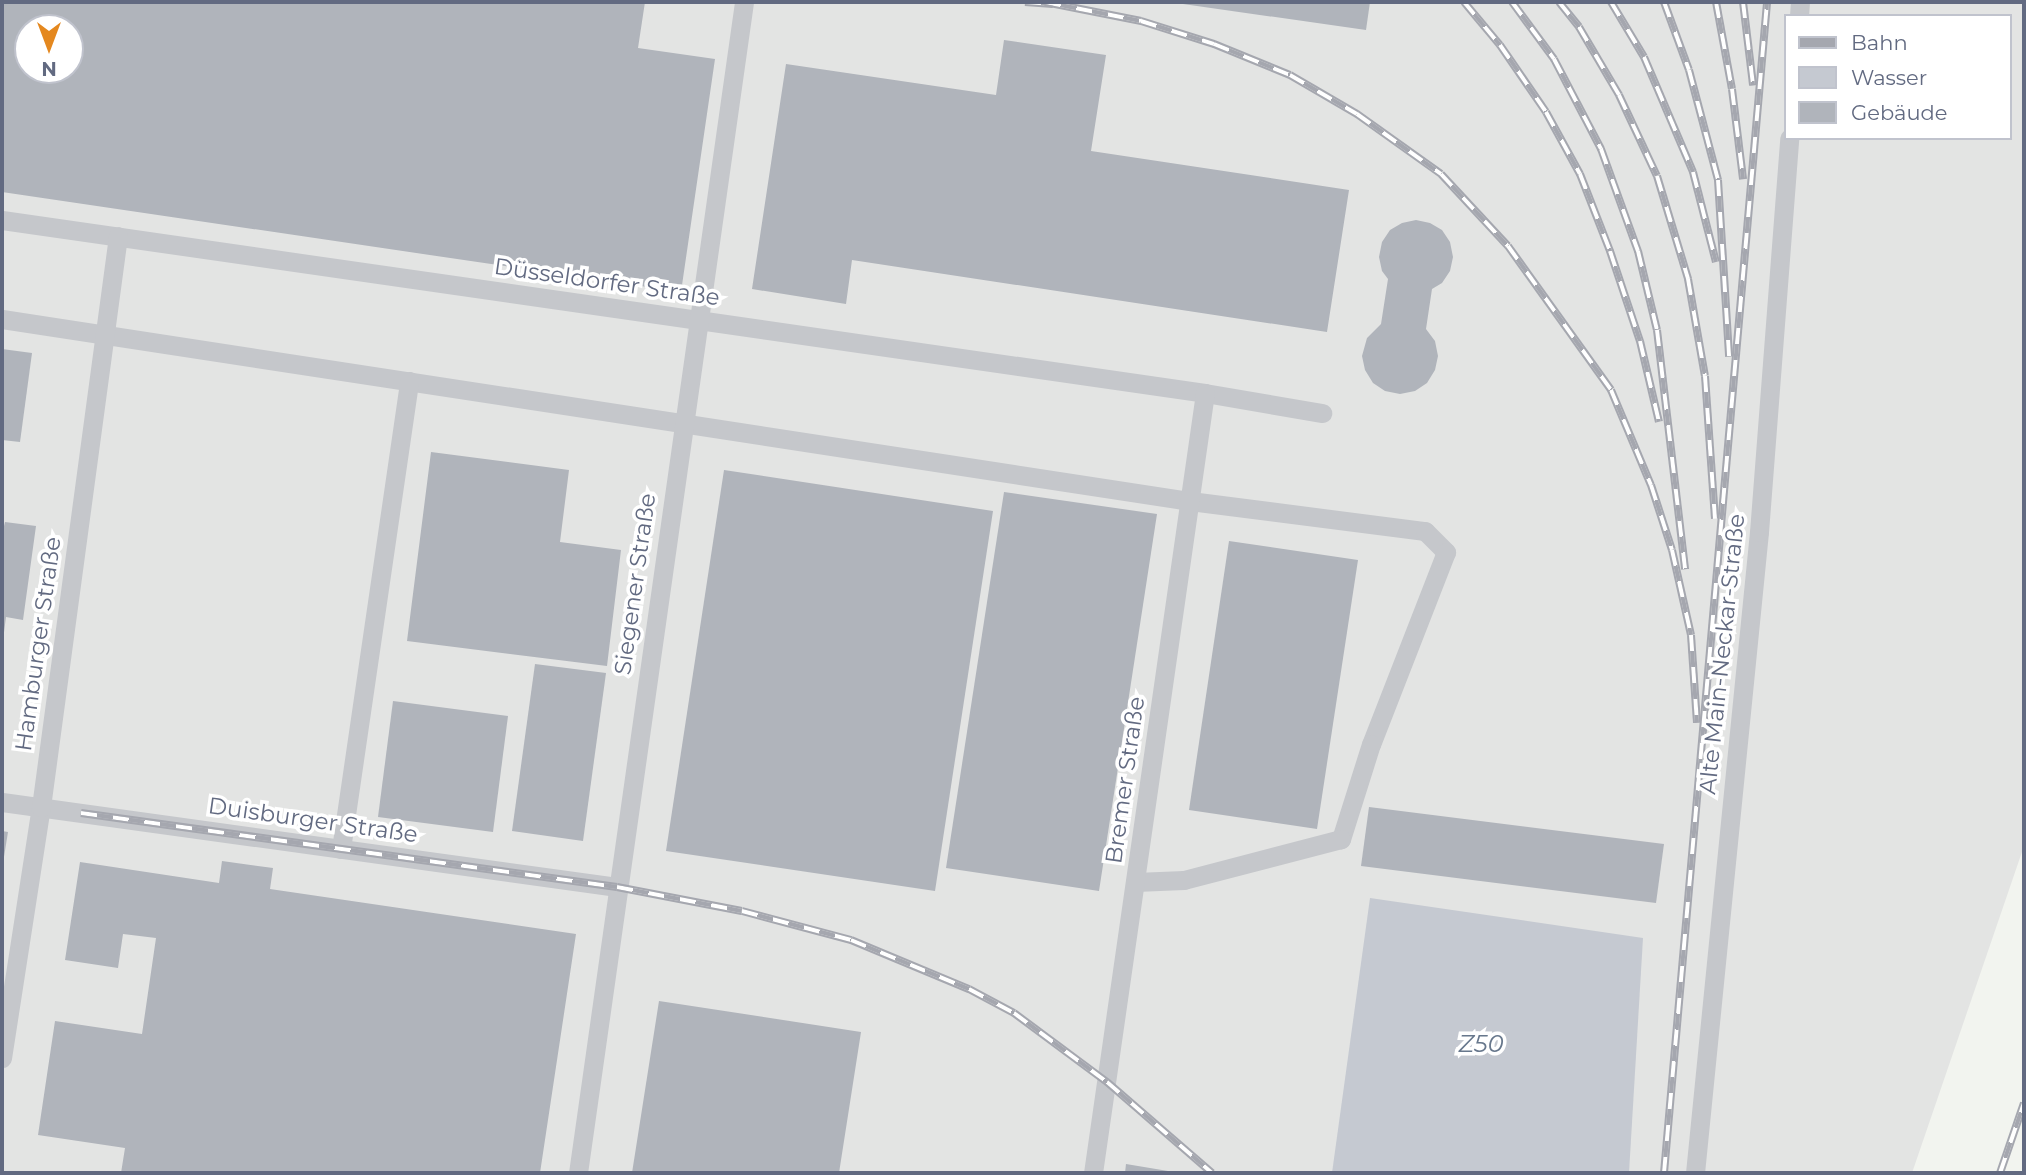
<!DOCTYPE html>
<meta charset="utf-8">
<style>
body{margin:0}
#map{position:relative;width:2026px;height:1175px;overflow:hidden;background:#f2f4ef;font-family:Montserrat,sans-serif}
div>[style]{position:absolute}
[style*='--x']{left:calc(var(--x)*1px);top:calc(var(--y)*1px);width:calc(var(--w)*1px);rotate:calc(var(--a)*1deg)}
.built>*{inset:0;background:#e3e4e3}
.water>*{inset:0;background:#c5c9d1}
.building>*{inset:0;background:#b0b4bb}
.service>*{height:19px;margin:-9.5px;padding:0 9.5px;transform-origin:9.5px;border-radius:9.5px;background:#c5c7cb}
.rail>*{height:8px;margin-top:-4px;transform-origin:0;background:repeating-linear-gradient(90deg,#fff 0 16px,#a5a7af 0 32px);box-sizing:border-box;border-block:2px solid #a5a7af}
span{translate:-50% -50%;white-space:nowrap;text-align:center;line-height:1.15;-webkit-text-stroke:7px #fff;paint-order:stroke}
.street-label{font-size:23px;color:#626a81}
.water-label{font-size:24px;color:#67778c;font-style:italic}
.frame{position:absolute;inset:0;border:4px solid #626a81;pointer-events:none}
.legend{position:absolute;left:1784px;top:14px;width:228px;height:126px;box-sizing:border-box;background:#fff;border:2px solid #c0c3cd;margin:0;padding:9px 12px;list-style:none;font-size:21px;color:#626a81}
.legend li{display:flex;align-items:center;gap:14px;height:35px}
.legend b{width:35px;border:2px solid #c0c3cd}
.north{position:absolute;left:14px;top:14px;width:70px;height:70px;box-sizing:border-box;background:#fff;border:2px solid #c0c3cd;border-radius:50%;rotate:180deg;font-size:19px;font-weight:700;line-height:28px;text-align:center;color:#626a81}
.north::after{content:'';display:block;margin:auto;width:24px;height:32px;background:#e4881f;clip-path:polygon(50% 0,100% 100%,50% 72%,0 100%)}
</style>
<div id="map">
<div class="built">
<i style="clip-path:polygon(evenodd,2px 2px,2024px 2px,2024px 846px,1912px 1173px,2px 1173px,2px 2px,1786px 16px,2010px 16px,2010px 138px,1786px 138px,1786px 16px,2px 2px,28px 28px,70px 28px,70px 70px,28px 70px,28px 28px)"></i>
</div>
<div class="water">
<i style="clip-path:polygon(1370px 898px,1643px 938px,1629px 1173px,1332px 1173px)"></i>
</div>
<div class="building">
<i style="clip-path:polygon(evenodd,2px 2px,645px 2px,638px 48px,715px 59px,681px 292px,2px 192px,2px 2px,28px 28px,70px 28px,70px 70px,28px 70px,28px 28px)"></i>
<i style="clip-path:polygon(1169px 2px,1370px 2px,1366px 30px)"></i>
<i style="clip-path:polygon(1004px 40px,1106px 55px,1091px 151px,1349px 190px,1327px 332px,852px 260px,846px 304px,752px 289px,786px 64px,996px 95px)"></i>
<i style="clip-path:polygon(1416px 220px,1430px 223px,1442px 230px,1450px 242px,1453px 257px,1450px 271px,1442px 283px,1432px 289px,1426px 329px,1435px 341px,1438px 356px,1435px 370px,1427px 383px,1415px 391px,1400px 394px,1385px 391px,1373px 383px,1365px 370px,1362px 356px,1367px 338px,1381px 324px,1388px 279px,1382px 271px,1379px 257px,1382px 242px,1390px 230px,1402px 223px)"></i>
<i style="clip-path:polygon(2px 349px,32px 353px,20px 442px,2px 440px)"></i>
<i style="clip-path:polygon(431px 452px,569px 470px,560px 542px,621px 550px,607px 666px,407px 641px)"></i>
<i style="clip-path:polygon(724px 470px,993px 511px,935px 891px,666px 851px)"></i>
<i style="clip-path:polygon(1004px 492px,1157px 514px,1099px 891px,946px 868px)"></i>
<i style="clip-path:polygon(5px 522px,36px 526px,23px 620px,6px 617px,3px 640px,2px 534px)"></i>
<i style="clip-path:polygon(1229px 541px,1358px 560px,1317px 829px,1189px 810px)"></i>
<i style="clip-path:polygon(535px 664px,606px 673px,583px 841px,512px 831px)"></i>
<i style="clip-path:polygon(393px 701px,508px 716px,493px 832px,378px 817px)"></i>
<i style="clip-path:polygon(1369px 807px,1664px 844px,1656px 903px,1361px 866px)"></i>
<i style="clip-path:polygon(2px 831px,8px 832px,3px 863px,2px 863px)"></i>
<i style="clip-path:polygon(222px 861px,273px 868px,270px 889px,576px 934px,540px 1173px,121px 1173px,125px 1148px,38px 1135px,55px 1021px,142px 1034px,156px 938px,123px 934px,118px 968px,65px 960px,80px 862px,219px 883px)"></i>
<i style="clip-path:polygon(659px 1001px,861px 1032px,839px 1173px,632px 1173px)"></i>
<i style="clip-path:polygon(1126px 1164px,1174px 1172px,1174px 1173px,1125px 1173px)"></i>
</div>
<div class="service">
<i style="--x:1799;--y:16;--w:14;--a:-86"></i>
<i style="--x:2;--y:220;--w:1215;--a:8.18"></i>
<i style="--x:1205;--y:393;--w:119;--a:9.7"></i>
<i style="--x:2;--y:319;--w:1202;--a:8.71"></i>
<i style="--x:1190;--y:501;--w:237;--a:7.3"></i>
<i style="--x:1425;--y:531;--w:30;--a:45"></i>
<i style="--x:1446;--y:552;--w:206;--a:111.3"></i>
<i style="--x:1371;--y:744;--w:100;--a:107.5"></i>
<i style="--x:1341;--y:839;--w:162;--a:165.4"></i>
<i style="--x:1184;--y:880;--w:49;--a:177.7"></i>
<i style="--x:2;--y:802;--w:621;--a:7.87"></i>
<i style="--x:341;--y:849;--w:473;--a:-81.7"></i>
<i style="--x:2;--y:1058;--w:254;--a:-81.2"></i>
<i style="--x:41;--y:807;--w:576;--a:-82.32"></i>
<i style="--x:578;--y:1173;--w:1183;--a:-81.93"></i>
<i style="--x:1093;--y:1173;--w:788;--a:-81.83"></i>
<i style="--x:1695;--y:1173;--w:644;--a:-84.3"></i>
<i style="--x:1759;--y:532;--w:395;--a:-85.6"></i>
</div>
<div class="rail">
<i style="--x:1025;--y:2;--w:28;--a:4"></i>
<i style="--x:1045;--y:2;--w:98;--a:11.2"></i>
<i style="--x:1141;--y:21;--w:77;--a:17.5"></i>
<i style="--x:1214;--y:44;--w:82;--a:22.2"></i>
<i style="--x:1290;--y:75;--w:78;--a:30.2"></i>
<i style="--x:1357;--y:114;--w:103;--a:35.5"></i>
<i style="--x:1441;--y:174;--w:98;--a:47.1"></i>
<i style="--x:1508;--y:246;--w:177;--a:54.4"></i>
<i style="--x:1611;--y:390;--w:103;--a:67.2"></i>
<i style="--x:1651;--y:485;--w:68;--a:72.1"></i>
<i style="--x:1672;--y:550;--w:87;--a:77.4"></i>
<i style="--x:1691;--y:635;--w:88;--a:86.1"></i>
<i style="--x:1464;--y:2;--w:56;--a:50.1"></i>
<i style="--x:1500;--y:45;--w:81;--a:55.5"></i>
<i style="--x:1546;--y:112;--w:71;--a:61.3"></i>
<i style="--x:1580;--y:174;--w:83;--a:68.7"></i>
<i style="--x:1610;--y:251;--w:95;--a:71.6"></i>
<i style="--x:1640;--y:341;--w:83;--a:76.8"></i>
<i style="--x:1512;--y:2;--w:71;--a:53.6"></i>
<i style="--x:1554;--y:59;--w:102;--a:62.4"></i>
<i style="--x:1601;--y:149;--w:109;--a:70.1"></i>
<i style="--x:1638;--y:251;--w:81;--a:76.5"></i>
<i style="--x:1657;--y:330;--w:241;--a:83.3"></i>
<i style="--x:1559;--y:2;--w:32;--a:51"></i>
<i style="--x:1579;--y:27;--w:79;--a:59.5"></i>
<i style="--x:1619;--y:95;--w:89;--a:64.9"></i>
<i style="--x:1657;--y:176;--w:108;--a:73.2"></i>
<i style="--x:1688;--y:279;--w:98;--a:80.1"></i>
<i style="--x:1705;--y:376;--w:143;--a:86"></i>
<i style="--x:1611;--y:2;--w:64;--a:59"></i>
<i style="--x:1644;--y:57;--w:125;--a:66.9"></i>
<i style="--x:1693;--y:172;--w:93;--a:75.7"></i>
<i style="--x:1664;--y:2;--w:72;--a:69.8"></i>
<i style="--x:1689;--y:70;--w:114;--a:75.2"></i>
<i style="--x:1718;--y:180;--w:177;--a:86.4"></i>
<i style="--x:1716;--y:2;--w:88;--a:79.6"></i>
<i style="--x:1732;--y:89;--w:91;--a:83"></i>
<i style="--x:1743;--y:2;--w:84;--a:83.1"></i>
<i style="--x:81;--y:813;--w:541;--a:7.86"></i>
<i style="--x:617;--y:887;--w:127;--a:10.9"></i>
<i style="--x:742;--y:911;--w:113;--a:14.9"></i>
<i style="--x:851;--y:940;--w:128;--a:22.6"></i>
<i style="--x:969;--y:989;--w:51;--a:28.1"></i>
<i style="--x:1014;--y:1013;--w:116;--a:36.6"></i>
<i style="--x:1107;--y:1082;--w:139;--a:40.9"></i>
<i style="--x:1664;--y:1173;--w:1176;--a:-84.97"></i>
<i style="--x:2000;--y:1173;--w:74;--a:-71.1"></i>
</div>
<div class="street-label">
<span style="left:607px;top:282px;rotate:8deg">Düsseldorfer Straße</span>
<span style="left:635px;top:584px;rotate:-82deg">Siegener Straße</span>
<span style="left:38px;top:644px;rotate:-82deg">Hamburger Straße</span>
<span style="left:1722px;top:654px;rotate:-84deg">Alte Main-Neckar-Straße</span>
<span style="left:1125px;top:780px;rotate:-82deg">Bremer Straße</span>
<span style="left:313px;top:820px;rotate:8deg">Duisburger Straße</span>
</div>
<div class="water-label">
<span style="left:1481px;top:1044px">Z50</span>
</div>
<div class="frame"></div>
<ul class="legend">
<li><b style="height:9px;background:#a5a7af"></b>Bahn</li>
<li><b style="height:19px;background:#c5c9d1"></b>Wasser</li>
<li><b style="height:19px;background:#b0b4bb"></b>Gebäude</li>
</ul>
<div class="north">N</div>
</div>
